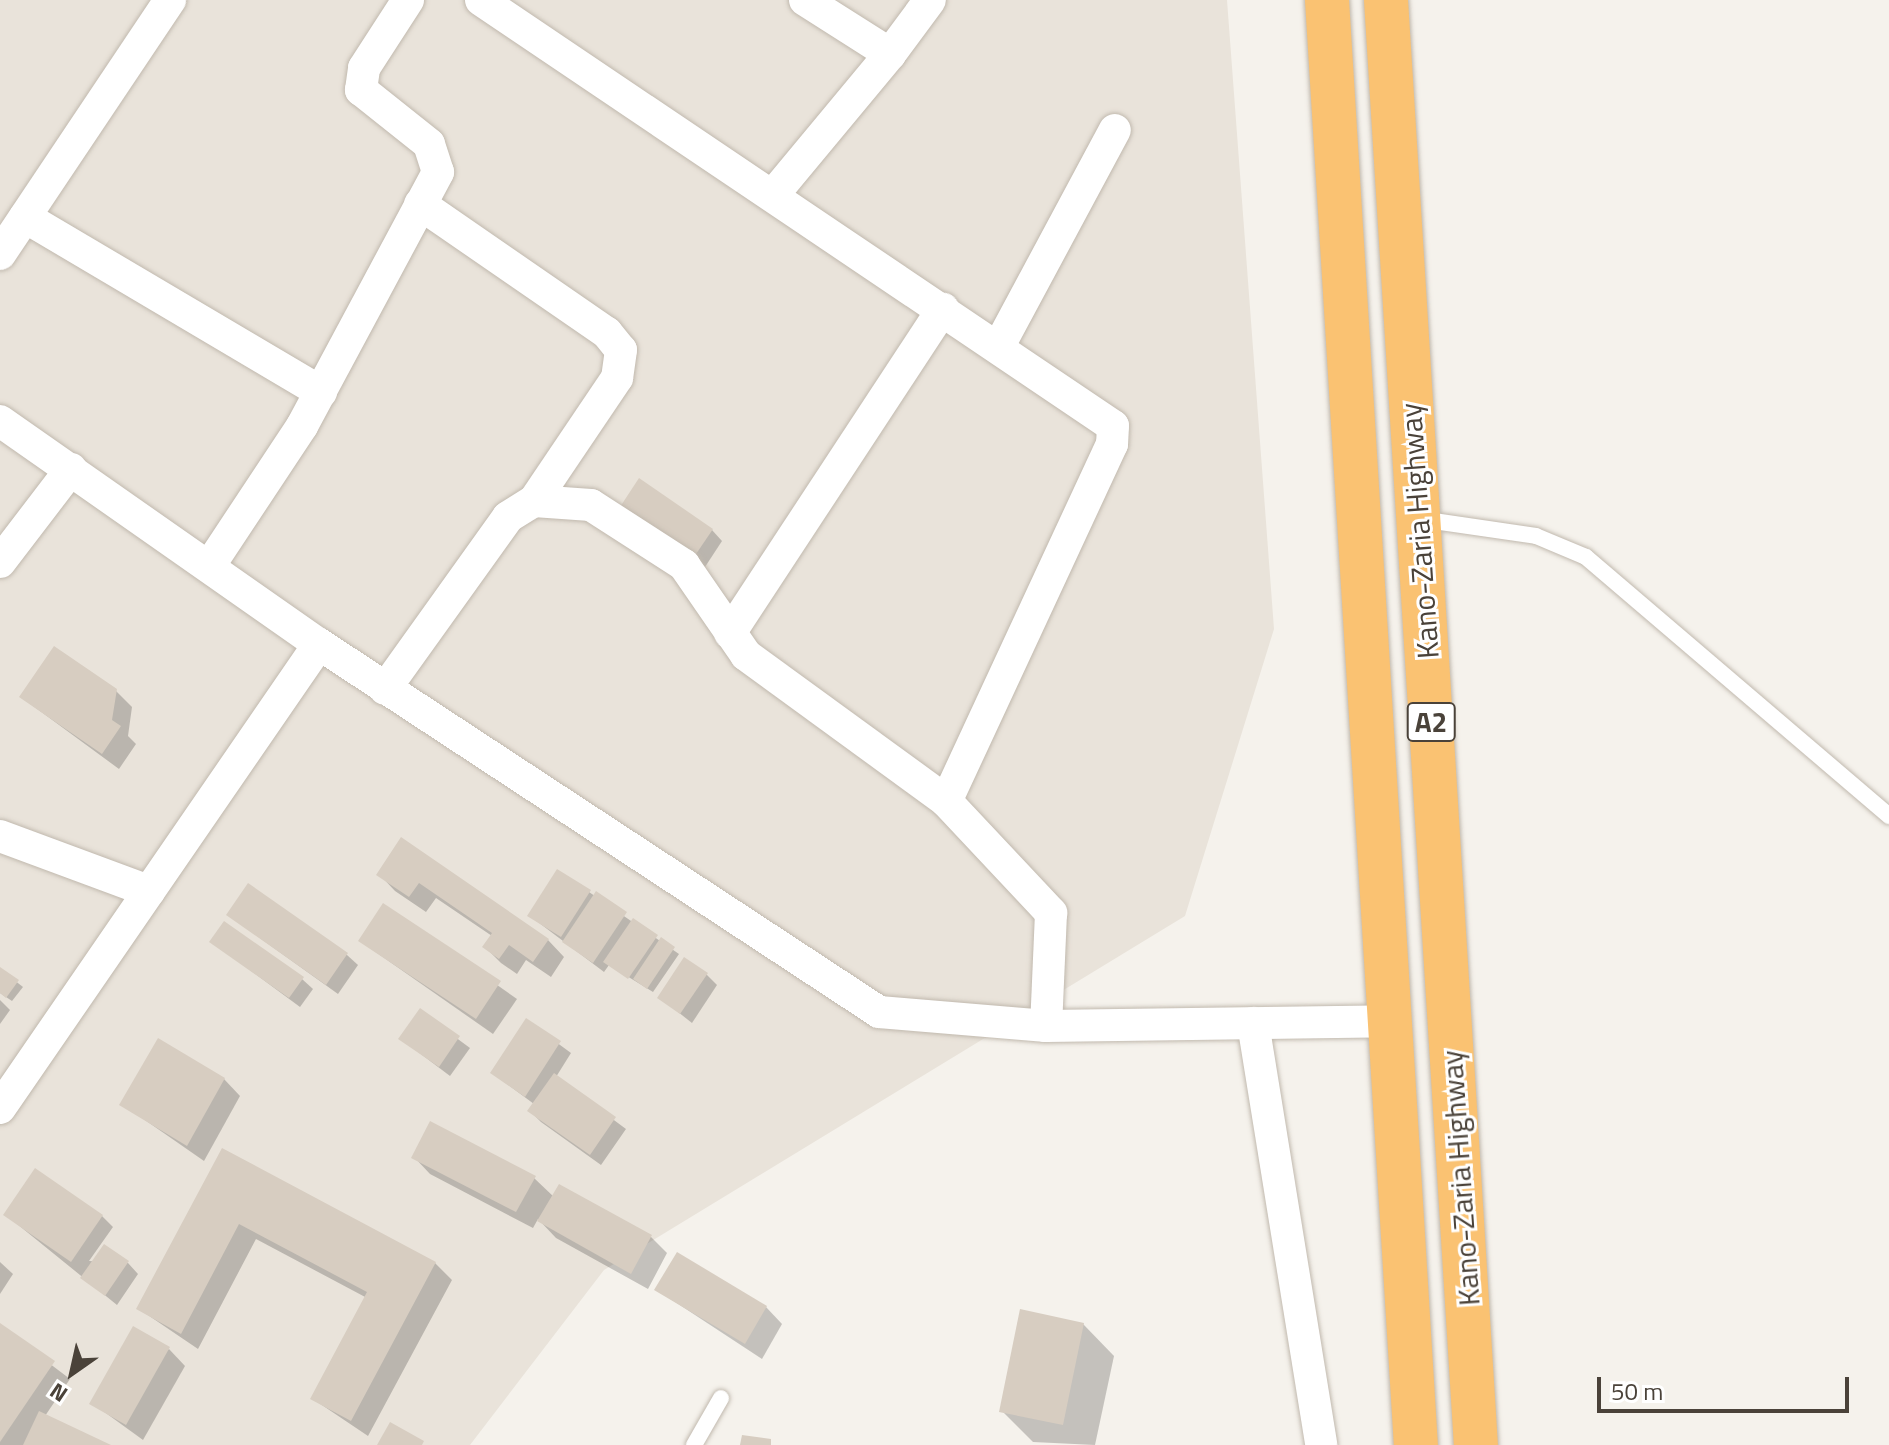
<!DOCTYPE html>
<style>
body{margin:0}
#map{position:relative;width:1889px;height:1445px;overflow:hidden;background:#f5f2ec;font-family:"Titillium Web",sans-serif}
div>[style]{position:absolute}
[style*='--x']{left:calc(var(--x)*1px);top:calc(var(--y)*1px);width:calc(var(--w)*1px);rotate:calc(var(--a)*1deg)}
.residential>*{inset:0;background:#e9e3da}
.shadow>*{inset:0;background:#0003}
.building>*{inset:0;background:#d7cdc1}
.roads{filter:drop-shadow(0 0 2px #c1b9ae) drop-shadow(0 0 2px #c1b9ae)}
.lane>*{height:16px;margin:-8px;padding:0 8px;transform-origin:8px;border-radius:8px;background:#fff}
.street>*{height:32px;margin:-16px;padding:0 16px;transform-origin:16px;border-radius:16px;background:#fff}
.highway>*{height:44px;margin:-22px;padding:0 22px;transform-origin:22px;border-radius:22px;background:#fac272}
span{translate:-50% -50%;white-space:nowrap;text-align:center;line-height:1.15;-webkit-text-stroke:6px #fff;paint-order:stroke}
.shield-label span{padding:2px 6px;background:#fff;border:2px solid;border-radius:6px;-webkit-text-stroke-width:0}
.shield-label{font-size:28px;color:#4a4239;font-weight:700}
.street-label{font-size:30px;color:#4a4239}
.north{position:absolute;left:32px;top:1333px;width:80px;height:80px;-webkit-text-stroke:6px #fff;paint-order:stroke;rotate:214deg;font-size:22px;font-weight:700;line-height:32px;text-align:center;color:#4a4239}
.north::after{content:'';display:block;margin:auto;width:28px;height:36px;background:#4a4239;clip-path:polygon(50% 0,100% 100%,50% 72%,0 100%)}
.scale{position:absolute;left:1597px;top:1377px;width:252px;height:36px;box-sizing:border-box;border:4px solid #4a4239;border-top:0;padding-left:10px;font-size:24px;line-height:28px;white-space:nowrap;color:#4a4239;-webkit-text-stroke:6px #fff;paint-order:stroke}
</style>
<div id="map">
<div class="residential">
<i style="clip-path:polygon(0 0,1227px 0,1274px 629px,1185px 916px,604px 1270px,470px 1445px,0 1445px)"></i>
</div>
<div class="shadow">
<i style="clip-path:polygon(633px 518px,712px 530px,722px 541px,705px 567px)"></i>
<i style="clip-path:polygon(115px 690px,132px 707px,128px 736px,136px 744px,119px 769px,21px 697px)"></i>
<i style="clip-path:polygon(402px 840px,548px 940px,564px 957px,551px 977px,526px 960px,517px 974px,501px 963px,485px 947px,492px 936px,436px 898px,426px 912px,395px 891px,379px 874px)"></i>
<i style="clip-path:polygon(589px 892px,679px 954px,653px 992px,609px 965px,604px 972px,530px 916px)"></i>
<i style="clip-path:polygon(384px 906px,517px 999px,493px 1034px,360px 941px)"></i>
<i style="clip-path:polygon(228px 915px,347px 955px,358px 965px,338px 994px)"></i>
<i style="clip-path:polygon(212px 942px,302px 979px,313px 989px,300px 1007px)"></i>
<i style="clip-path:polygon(0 969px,23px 987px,12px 1001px,0 993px)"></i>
<i style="clip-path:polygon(706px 974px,717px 985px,692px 1023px,659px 997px)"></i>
<i style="clip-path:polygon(0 1000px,10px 1010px,0 1024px)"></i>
<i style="clip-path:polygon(420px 1011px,470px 1048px,450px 1076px,401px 1039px)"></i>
<i style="clip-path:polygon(526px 1020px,571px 1053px,556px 1077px,626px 1129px,601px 1165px,541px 1122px,530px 1111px,534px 1104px,492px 1073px)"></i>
<i style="clip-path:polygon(224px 1079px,240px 1096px,204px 1161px,122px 1104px)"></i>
<i style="clip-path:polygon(223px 1150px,435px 1263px,452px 1280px,368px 1436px,313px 1399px,367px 1298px,256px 1239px,198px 1349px,139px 1309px)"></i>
<i style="clip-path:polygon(414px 1157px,534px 1178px,554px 1197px,651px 1237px,667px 1253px,648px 1289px,556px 1238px,538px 1219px,533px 1228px,430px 1174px)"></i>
<i style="clip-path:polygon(6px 1215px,102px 1216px,113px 1227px,89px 1261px,128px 1263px,138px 1274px,117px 1305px)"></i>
<i style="clip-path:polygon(0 1262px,13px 1274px,0 1294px)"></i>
<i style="clip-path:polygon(657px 1290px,766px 1307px,782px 1324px,762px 1359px)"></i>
<i style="clip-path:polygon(1083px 1324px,1114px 1356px,1095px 1445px,1033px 1442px,1002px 1411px)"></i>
<i style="clip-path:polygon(0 1326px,70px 1379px,45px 1416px,107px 1445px,0 1445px)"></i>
<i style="clip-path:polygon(169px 1349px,185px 1366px,143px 1440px,92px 1403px)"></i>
</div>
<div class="building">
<i style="clip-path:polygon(639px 478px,713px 529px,694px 557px,620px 507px)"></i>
<i style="clip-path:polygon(54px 646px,117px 689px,112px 720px,121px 726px,102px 754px,19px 697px)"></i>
<i style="clip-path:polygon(401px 837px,549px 939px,533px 962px,509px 945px,499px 959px,482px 947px,492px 933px,419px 883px,409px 897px,376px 875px)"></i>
<i style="clip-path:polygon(557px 869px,591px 890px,561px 937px,527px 916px)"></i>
<i style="clip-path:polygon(248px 883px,348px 953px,326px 985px,226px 915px)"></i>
<i style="clip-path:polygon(596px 891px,627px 912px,593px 963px,562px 942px)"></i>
<i style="clip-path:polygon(383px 903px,501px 981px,476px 1019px,358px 941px)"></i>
<i style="clip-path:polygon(633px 918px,658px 935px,628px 979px,603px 962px)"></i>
<i style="clip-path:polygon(224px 921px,304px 977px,289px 998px,209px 942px)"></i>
<i style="clip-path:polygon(661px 937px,675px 947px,647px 989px,633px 979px)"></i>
<i style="clip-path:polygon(684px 957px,708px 973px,680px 1014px,657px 998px)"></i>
<i style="clip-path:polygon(0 967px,19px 980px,6px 998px,0 993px)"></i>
<i style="clip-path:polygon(420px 1008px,460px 1036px,439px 1067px,398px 1039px)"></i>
<i style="clip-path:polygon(526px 1018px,561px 1041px,525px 1097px,490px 1073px)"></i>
<i style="clip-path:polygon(158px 1038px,225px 1078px,187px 1146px,119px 1105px)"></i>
<i style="clip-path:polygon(554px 1073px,616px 1117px,590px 1155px,527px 1111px)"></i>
<i style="clip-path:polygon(430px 1121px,536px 1176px,516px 1212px,411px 1158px)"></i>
<i style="clip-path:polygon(222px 1148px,436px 1262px,351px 1421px,310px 1399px,367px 1292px,239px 1224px,181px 1334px,136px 1309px)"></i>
<i style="clip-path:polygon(35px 1168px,103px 1215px,71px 1262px,3px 1215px)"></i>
<i style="clip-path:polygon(559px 1184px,652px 1235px,631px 1274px,537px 1221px)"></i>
<i style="clip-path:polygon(104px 1244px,129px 1261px,105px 1296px,80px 1278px)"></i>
<i style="clip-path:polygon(677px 1252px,767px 1306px,745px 1344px,654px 1290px)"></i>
<i style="clip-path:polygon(1020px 1309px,1084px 1323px,1063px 1425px,999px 1412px)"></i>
<i style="clip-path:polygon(0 1323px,55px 1361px,0 1442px)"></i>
<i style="clip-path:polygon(133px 1326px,170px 1347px,126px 1425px,89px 1404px)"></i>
<i style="clip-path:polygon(39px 1411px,111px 1445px,23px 1445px)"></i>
<i style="clip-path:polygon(390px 1422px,424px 1441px,422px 1445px,377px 1445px)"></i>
<i style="clip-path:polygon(742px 1435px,771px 1439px,771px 1445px,740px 1445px)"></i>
</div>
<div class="roads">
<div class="lane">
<i style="--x:1420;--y:519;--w:117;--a:8.3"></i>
<i style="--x:1536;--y:536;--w:54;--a:22.8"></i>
<i style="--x:1586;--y:557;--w:399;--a:40.5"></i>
<i style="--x:694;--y:1445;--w:54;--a:-60.1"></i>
</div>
<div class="street">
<i style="--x:481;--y:0;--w:762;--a:33.98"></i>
<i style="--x:1113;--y:426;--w:18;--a:93"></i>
<i style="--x:1112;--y:444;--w:394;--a:114.9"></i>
<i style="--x:946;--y:801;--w:154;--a:46.8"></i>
<i style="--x:1051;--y:913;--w:113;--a:92.5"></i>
<i style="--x:805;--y:0;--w:101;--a:32.4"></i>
<i style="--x:890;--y:54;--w:67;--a:-53.5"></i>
<i style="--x:773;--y:195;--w:183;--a:-50.3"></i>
<i style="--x:420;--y:204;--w:227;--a:34.6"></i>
<i style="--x:607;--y:333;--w:22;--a:51"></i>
<i style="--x:621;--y:350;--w:28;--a:98"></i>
<i style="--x:617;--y:378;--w:148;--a:124"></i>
<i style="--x:25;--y:217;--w:344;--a:30.6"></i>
<i style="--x:0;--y:254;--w:306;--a:-56.2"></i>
<i style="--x:999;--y:346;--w:245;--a:-61.8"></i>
<i style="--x:0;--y:421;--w:389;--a:35"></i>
<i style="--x:319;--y:644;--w:670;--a:33.31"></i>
<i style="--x:879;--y:1012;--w:168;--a:4.8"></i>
<i style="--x:1046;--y:1026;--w:341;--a:-0.8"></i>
<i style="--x:0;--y:562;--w:117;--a:-52.6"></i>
<i style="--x:210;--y:565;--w:167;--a:-56.5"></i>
<i style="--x:302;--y:426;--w:288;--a:-61.8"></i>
<i style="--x:438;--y:172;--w:29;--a:-108"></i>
<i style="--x:429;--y:144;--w:87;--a:-141.5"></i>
<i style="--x:361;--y:90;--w:22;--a:-82"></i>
<i style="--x:364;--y:68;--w:81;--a:-57.1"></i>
<i style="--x:730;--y:633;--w:388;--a:-56.7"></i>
<i style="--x:385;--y:689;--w:211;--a:-54.4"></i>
<i style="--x:508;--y:517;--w:31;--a:-32"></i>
<i style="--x:534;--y:501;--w:57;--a:4"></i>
<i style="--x:591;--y:505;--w:111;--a:32.8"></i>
<i style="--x:684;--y:565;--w:109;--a:55.4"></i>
<i style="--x:746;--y:655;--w:248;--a:36.1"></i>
<i style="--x:0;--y:836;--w:159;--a:20.3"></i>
<i style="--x:1253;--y:1023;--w:427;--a:80.8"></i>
<i style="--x:0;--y:1108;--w:563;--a:-55.49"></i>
</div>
<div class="highway">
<i style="--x:1327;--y:0;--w:1448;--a:86.48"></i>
<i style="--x:1386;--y:0;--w:1448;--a:86.44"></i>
</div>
</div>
<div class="shield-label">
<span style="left:1431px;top:722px">A2</span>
</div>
<div class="street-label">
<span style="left:1419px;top:531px;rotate:-94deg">Kano-Zaria Highway</span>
<span style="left:1460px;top:1178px;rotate:-94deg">Kano-Zaria Highway</span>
</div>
<div class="north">N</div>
<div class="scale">50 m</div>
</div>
